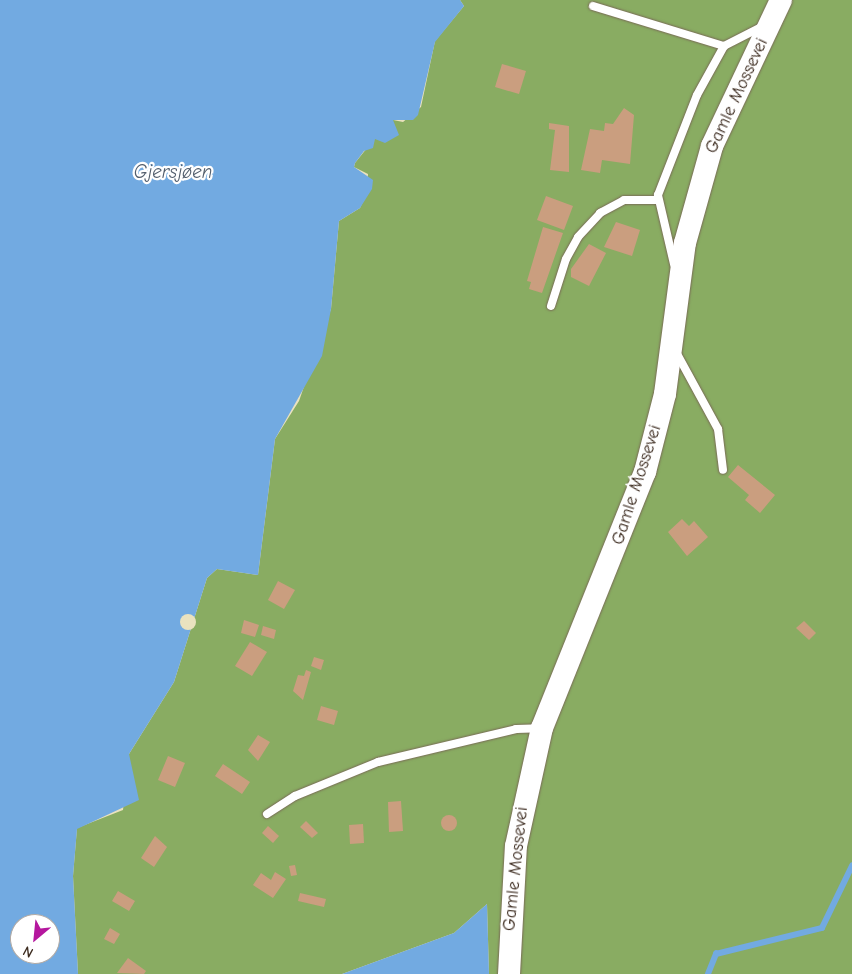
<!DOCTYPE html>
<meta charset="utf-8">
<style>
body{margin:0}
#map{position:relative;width:852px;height:974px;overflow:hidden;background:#eae2bf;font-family:"Comic Neue",sans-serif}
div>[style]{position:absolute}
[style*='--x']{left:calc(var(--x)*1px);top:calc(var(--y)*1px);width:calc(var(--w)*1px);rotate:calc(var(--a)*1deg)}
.forest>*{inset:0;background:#89ac62}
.water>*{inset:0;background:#72aae1}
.pier>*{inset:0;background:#eae2bf}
.round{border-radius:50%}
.stream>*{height:5.5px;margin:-2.75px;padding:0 2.75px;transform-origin:2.75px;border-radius:2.75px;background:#72aae1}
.building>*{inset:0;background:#ca9e7f}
.roads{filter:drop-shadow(0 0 1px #786a56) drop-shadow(0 0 1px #786a56)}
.lane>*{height:8px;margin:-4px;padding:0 4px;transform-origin:4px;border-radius:4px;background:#fff}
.secondary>*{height:22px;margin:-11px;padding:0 11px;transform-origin:11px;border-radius:11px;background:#fff}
span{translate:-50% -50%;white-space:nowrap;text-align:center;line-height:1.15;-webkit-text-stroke:4.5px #fff;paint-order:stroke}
.street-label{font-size:18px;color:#3b2a1e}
.water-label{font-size:19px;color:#515d6c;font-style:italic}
.north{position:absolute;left:10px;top:914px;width:50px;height:50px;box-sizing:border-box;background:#fff;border:1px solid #b1aaa5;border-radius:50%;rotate:208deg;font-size:14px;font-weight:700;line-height:20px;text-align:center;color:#3b2a1e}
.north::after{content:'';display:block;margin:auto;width:18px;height:22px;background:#b5179e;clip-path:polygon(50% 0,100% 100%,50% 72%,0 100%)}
</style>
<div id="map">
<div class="forest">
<i style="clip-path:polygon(460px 0,852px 0,852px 974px,489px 974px,487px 904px,454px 933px,342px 974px,78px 974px,73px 876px,77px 828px,123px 810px,129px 754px,174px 682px,207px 578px,217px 569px,258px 575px,275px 439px,299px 401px,331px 309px,339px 221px,360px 208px,366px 195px,368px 174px,354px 167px,355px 163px,375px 138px,384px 140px,393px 120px,403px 122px,421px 107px,435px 41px,464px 6px)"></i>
</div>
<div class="water">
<i style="clip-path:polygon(evenodd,0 0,460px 0,464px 6px,435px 42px,418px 115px,413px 120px,393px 120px,399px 135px,385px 143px,375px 139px,373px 148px,364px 151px,355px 163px,354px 167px,373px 180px,372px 189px,360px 208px,339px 221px,331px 309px,322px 356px,275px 439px,258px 575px,217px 569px,207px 578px,174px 682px,129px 754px,139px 800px,77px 829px,73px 876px,78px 974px,0 974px,0 0,20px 924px,50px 924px,50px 954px,20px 954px,20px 924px)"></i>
<i style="clip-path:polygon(487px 904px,489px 974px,342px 974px,454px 933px)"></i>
</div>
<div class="pier">
<i class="round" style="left:180px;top:614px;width:16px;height:16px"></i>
</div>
<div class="stream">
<i style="--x:708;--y:974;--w:22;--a:-68"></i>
<i style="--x:716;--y:954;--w:109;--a:-13.8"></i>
<i style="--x:822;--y:928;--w:69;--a:-64.2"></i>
</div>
<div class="building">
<i style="clip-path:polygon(502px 64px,526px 71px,519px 94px,495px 87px)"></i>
<i style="clip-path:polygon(624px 108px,634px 115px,630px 164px,602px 160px,600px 173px,581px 170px,590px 129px,604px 131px,605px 123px,613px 124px)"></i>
<i style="clip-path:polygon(549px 123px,569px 126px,569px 172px,550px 170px,555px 130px,549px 129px)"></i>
<i style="clip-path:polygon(546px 196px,573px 206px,564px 230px,537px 220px)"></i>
<i style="clip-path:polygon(616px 222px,640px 230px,632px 256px,604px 247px)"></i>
<i style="clip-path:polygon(543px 227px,563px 233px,542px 293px,529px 289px,531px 282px,527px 281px)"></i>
<i style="clip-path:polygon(589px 244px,606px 253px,589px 286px,571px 277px,571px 269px)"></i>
<i style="clip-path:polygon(738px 465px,775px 495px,760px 513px,745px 500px,749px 495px,728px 477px)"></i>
<i style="clip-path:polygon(682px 519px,689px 526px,694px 521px,708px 537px,687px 556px,668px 532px)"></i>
<i style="clip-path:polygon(278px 581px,295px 590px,284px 609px,268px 600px)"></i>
<i style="clip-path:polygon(244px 620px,259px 625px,255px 637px,241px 633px)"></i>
<i style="clip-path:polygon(804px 621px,816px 633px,809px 640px,796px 628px)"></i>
<i style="clip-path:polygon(263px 626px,276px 630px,274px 639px,261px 635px)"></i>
<i style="clip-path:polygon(250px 642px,267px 652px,252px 676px,235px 666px)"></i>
<i style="clip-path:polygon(314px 657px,324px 660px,321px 670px,311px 666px)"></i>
<i style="clip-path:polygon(306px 670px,311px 672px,303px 700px,293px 691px,298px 675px,304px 676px)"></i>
<i style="clip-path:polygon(321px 706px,338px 711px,334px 725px,317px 720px)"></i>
<i style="clip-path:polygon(258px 735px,270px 742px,258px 761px,248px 750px)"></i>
<i style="clip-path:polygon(168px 756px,185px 763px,175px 787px,158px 780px)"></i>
<i style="clip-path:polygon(223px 764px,250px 782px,242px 794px,215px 776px)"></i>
<i style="clip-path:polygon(401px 801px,403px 831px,389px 832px,388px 802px)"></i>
<i class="round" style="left:441px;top:815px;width:16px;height:16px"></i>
<i style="clip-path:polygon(306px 821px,318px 833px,312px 838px,300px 827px)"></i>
<i style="clip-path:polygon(363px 824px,364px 843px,350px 844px,349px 825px)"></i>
<i style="clip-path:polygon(268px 826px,279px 836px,273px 843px,262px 833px)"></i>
<i style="clip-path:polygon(155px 836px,167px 847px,154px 867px,141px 858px)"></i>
<i style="clip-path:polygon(295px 865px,297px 875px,291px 876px,289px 866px)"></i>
<i style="clip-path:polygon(275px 872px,286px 879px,273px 898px,253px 885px,261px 873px,271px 880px)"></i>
<i style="clip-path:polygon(118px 891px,135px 901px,129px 911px,112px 901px)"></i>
<i style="clip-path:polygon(300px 893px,326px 899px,324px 907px,298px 901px)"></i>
<i style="clip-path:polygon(110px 928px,120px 934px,114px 944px,104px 939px)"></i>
<i style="clip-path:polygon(128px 958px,146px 971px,144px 974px,117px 973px)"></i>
</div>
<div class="roads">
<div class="lane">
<i style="--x:593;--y:6;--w:137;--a:17"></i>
<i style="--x:674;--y:264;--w:71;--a:-103.1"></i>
<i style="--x:658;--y:195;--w:107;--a:-68.7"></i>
<i style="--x:697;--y:95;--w:56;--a:-61.1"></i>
<i style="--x:724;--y:46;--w:44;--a:-27.1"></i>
<i style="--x:551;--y:306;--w:49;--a:-72.3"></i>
<i style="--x:566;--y:259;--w:25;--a:-61"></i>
<i style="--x:578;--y:237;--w:33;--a:-47"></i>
<i style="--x:600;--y:213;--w:27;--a:-28"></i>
<i style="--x:624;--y:200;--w:33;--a:0"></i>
<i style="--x:676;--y:352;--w:88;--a:61.4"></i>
<i style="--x:718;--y:429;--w:41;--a:83"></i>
<i style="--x:267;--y:814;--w:33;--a:-33"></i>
<i style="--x:295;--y:796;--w:90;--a:-22.3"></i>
<i style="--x:378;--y:762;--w:142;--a:-13.4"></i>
<i style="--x:516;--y:729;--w:24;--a:-2"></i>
</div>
<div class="secondary">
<i style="--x:509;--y:974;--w:128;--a:-86.9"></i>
<i style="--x:516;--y:846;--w:121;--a:-77.6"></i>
<i style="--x:542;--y:728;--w:276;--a:-68.1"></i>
<i style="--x:645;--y:472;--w:81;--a:-75.6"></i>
<i style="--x:665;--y:394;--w:152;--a:-82.5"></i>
<i style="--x:685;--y:243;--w:101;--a:-74.4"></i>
<i style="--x:712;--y:146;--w:161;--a:-64.7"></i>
</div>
</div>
<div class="street-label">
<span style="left:737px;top:96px;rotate:-65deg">Gamle Mossevei</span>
<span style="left:637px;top:485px;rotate:-72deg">Gamle Mossevei</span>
<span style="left:516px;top:869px;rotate:-84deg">Gamle Mossevei</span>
</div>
<div class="water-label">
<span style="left:173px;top:173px">Gjersjøen</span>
</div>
<div class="north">N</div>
</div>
